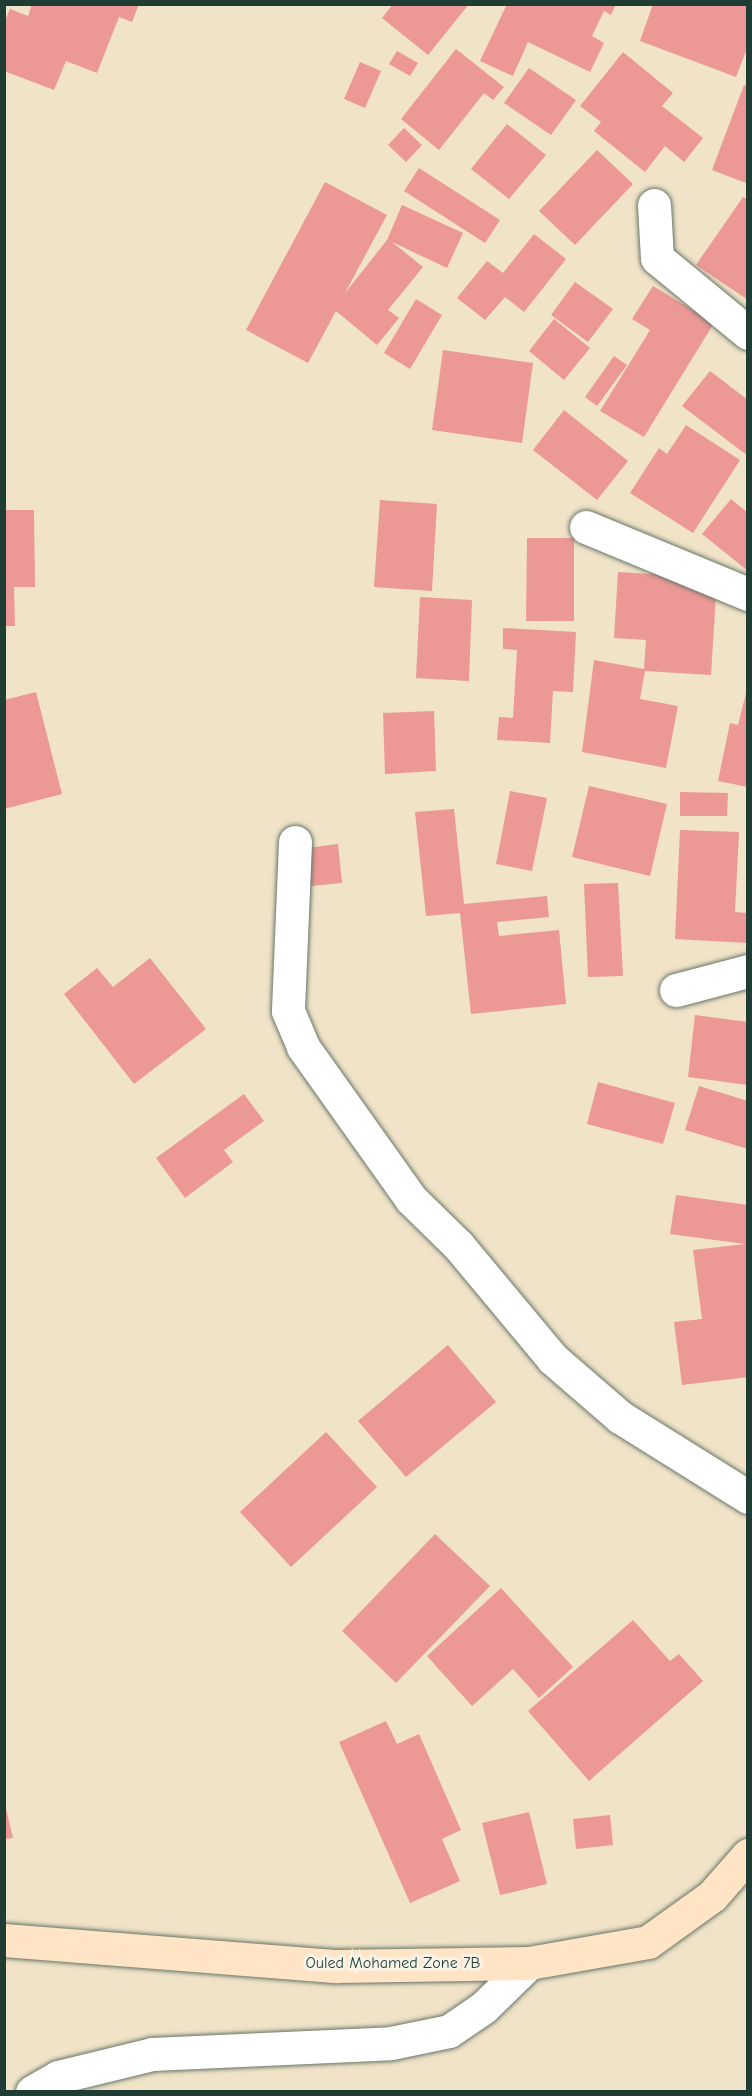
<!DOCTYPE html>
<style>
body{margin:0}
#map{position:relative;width:752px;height:2096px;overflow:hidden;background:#f0e3c8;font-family:"Comic Neue",sans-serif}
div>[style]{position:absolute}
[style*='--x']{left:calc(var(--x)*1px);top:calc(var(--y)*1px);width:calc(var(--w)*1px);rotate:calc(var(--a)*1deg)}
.building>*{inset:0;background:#ec9896}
.roads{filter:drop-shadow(0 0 2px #687768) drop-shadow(0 0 2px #687768)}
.minor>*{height:33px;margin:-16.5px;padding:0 16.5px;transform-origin:16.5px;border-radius:16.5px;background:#fff}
.secondary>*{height:33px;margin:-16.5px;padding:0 16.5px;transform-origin:16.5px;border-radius:16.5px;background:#ffe4c6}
span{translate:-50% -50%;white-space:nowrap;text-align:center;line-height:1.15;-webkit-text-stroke:6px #f7f3e8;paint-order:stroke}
.street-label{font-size:16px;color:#1f3d34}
.frame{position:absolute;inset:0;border:6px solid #1f3d34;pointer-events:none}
</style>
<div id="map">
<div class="building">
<i style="clip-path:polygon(32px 4px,139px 4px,132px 22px,119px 17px,97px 73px,66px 61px,54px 90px,4px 71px,4px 23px,10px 9px,28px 16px)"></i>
<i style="clip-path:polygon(393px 4px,469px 4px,428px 55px,382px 18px)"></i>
<i style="clip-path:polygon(507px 4px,616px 4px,611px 15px,604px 11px,592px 36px,604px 43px,590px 72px,528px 42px,513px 76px,480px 61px)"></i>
<i style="clip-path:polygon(653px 4px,748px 4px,748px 46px,736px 77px,640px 41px)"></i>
<i style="clip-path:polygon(456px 49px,504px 87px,493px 100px,484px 93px,439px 150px,401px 119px)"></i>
<i style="clip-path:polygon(397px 51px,418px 63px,410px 76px,389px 64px)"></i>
<i style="clip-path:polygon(623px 52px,673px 93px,662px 106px,703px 138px,684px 162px,665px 146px,645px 172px,594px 131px,601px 122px,580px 106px)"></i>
<i style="clip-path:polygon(360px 62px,381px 71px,365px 108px,344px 99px)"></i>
<i style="clip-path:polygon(529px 68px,576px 100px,551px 135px,504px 103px)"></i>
<i style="clip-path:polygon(744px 85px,748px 86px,746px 183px,712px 170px)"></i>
<i style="clip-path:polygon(507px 124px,546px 155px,509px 199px,471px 169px)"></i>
<i style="clip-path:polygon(404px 128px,422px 145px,406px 162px,388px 145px)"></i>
<i style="clip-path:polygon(597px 150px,633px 184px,575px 245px,539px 211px)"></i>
<i style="clip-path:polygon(419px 168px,500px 220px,485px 243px,404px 191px)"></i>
<i style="clip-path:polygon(325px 182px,387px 215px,345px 293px,387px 240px,402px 205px,463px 233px,447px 268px,392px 242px,423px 267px,388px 310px,399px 318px,377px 345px,336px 311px,308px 363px,246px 330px)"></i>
<i style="clip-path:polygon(743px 197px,748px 200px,748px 300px,696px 265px)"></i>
<i style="clip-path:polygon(534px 234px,566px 259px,524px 312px,505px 297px,485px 320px,457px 298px,487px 261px,503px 273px)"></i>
<i style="clip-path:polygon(575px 282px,613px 309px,588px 342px,551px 315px)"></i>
<i style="clip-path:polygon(653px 286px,714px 323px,644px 437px,600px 411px,650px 330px,632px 319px)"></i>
<i style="clip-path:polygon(416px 299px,442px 315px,410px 369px,384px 353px)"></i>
<i style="clip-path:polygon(554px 319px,590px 348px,564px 380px,529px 351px)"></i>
<i style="clip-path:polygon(443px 350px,533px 363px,522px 443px,432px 430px)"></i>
<i style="clip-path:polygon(614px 356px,627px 365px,597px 406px,585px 397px)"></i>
<i style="clip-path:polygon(710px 371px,748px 400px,748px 456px,682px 406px)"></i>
<i style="clip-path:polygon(564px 410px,628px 461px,597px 500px,533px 450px)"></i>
<i style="clip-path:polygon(686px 425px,740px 460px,693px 533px,630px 493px,659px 448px,667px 454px)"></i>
<i style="clip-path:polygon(731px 499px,748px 513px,748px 571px,702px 534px)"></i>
<i style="clip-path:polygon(380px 500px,437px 504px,432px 591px,374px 587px)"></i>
<i style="clip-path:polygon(4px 510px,34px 510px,35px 587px,14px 587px,15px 626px,4px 626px)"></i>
<i style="clip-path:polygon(527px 538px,574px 538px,574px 621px,526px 621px)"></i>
<i style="clip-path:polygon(618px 572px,717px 578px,711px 675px,645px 671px,640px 699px,678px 706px,666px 768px,582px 752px,594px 660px,644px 669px,646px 640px,614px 638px)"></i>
<i style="clip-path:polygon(420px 597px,472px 600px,469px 681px,416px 678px)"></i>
<i style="clip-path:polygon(503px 628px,576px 632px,573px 692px,553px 691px,550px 743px,497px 740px,499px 717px,513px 718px,517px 650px,503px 649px)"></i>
<i style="clip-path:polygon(748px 685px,748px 787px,718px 781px,730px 723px,738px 725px)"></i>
<i style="clip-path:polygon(36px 692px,62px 794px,4px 809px,4px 700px)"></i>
<i style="clip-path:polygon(434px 711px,436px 771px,385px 774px,383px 713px)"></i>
<i style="clip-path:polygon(589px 786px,667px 804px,650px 876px,572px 857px)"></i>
<i style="clip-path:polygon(510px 791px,547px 798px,532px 871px,496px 864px)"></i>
<i style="clip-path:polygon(680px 792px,728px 793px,727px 816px,680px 816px)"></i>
<i style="clip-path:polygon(454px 809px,464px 904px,547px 896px,549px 917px,497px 922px,499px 936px,559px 930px,566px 1004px,471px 1014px,460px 913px,426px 916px,415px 812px)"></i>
<i style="clip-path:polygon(680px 830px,739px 832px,735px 912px,748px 913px,748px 943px,675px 939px)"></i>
<i style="clip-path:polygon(338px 844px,342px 883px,311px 886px,307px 848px)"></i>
<i style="clip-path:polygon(618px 883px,623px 976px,588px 977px,584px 884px)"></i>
<i style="clip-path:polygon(150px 958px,206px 1029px,134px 1084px,64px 994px,97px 968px,113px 987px)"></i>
<i style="clip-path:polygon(695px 1015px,748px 1022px,748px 1085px,688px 1077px)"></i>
<i style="clip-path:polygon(598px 1082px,675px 1103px,663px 1144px,587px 1124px)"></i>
<i style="clip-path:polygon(699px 1086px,748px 1101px,748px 1149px,685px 1130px)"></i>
<i style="clip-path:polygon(244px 1094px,264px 1121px,224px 1150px,233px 1162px,185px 1198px,156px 1158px)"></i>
<i style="clip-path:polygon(676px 1195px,748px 1205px,748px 1377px,682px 1385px,674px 1322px,702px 1319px,693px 1250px,745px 1244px,670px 1234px)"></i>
<i style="clip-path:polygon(448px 1345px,496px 1402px,406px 1477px,358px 1421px)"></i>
<i style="clip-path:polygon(326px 1432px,377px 1487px,291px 1567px,240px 1512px)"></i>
<i style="clip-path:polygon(435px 1534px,490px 1586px,396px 1683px,342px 1631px)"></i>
<i style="clip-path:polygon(501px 1588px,573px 1667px,539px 1698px,513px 1669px,472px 1706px,427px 1656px)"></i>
<i style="clip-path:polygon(633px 1620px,670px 1661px,679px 1654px,703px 1681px,589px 1781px,528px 1711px)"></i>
<i style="clip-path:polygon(386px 1721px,397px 1744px,419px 1734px,461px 1830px,442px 1839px,460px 1881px,410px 1903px,339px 1742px)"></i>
<i style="clip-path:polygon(4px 1800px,13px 1838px,4px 1839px)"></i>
<i style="clip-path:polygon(529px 1812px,547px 1884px,500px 1895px,482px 1823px)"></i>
<i style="clip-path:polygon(610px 1815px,613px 1845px,576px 1849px,573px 1819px)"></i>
</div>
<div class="roads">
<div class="minor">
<i style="--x:654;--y:205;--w:53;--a:86.8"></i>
<i style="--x:657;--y:258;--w:118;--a:39.5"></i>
<i style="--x:586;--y:527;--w:175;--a:22.5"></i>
<i style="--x:295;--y:842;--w:169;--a:92.4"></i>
<i style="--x:288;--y:1011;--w:39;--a:67"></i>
<i style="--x:303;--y:1047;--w:186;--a:54.6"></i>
<i style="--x:411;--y:1199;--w:66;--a:44.4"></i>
<i style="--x:458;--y:1245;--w:148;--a:50.2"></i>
<i style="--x:553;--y:1359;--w:89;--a:40.9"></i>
<i style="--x:620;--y:1417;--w:151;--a:32"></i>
<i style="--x:676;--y:990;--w:74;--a:-14.8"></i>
<i style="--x:32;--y:2092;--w:30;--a:-30"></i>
<i style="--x:58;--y:2077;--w:97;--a:-13.7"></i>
<i style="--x:152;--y:2054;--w:239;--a:-2.6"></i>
<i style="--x:391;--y:2043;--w:59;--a:-11.7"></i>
<i style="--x:449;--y:2031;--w:42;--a:-34.4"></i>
<i style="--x:484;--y:2007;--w:63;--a:-44.4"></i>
</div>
<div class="secondary">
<i style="--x:4;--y:1940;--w:334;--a:4.5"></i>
<i style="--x:337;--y:1966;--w:192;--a:-0.9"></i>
<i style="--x:529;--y:1963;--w:121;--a:-10"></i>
<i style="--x:648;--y:1942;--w:79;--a:-35.7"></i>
<i style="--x:712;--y:1896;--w:55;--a:-48.7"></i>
</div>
</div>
<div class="street-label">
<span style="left:393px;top:1963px">Ouled Mohamed Zone 7B</span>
</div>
<div class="frame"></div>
</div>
